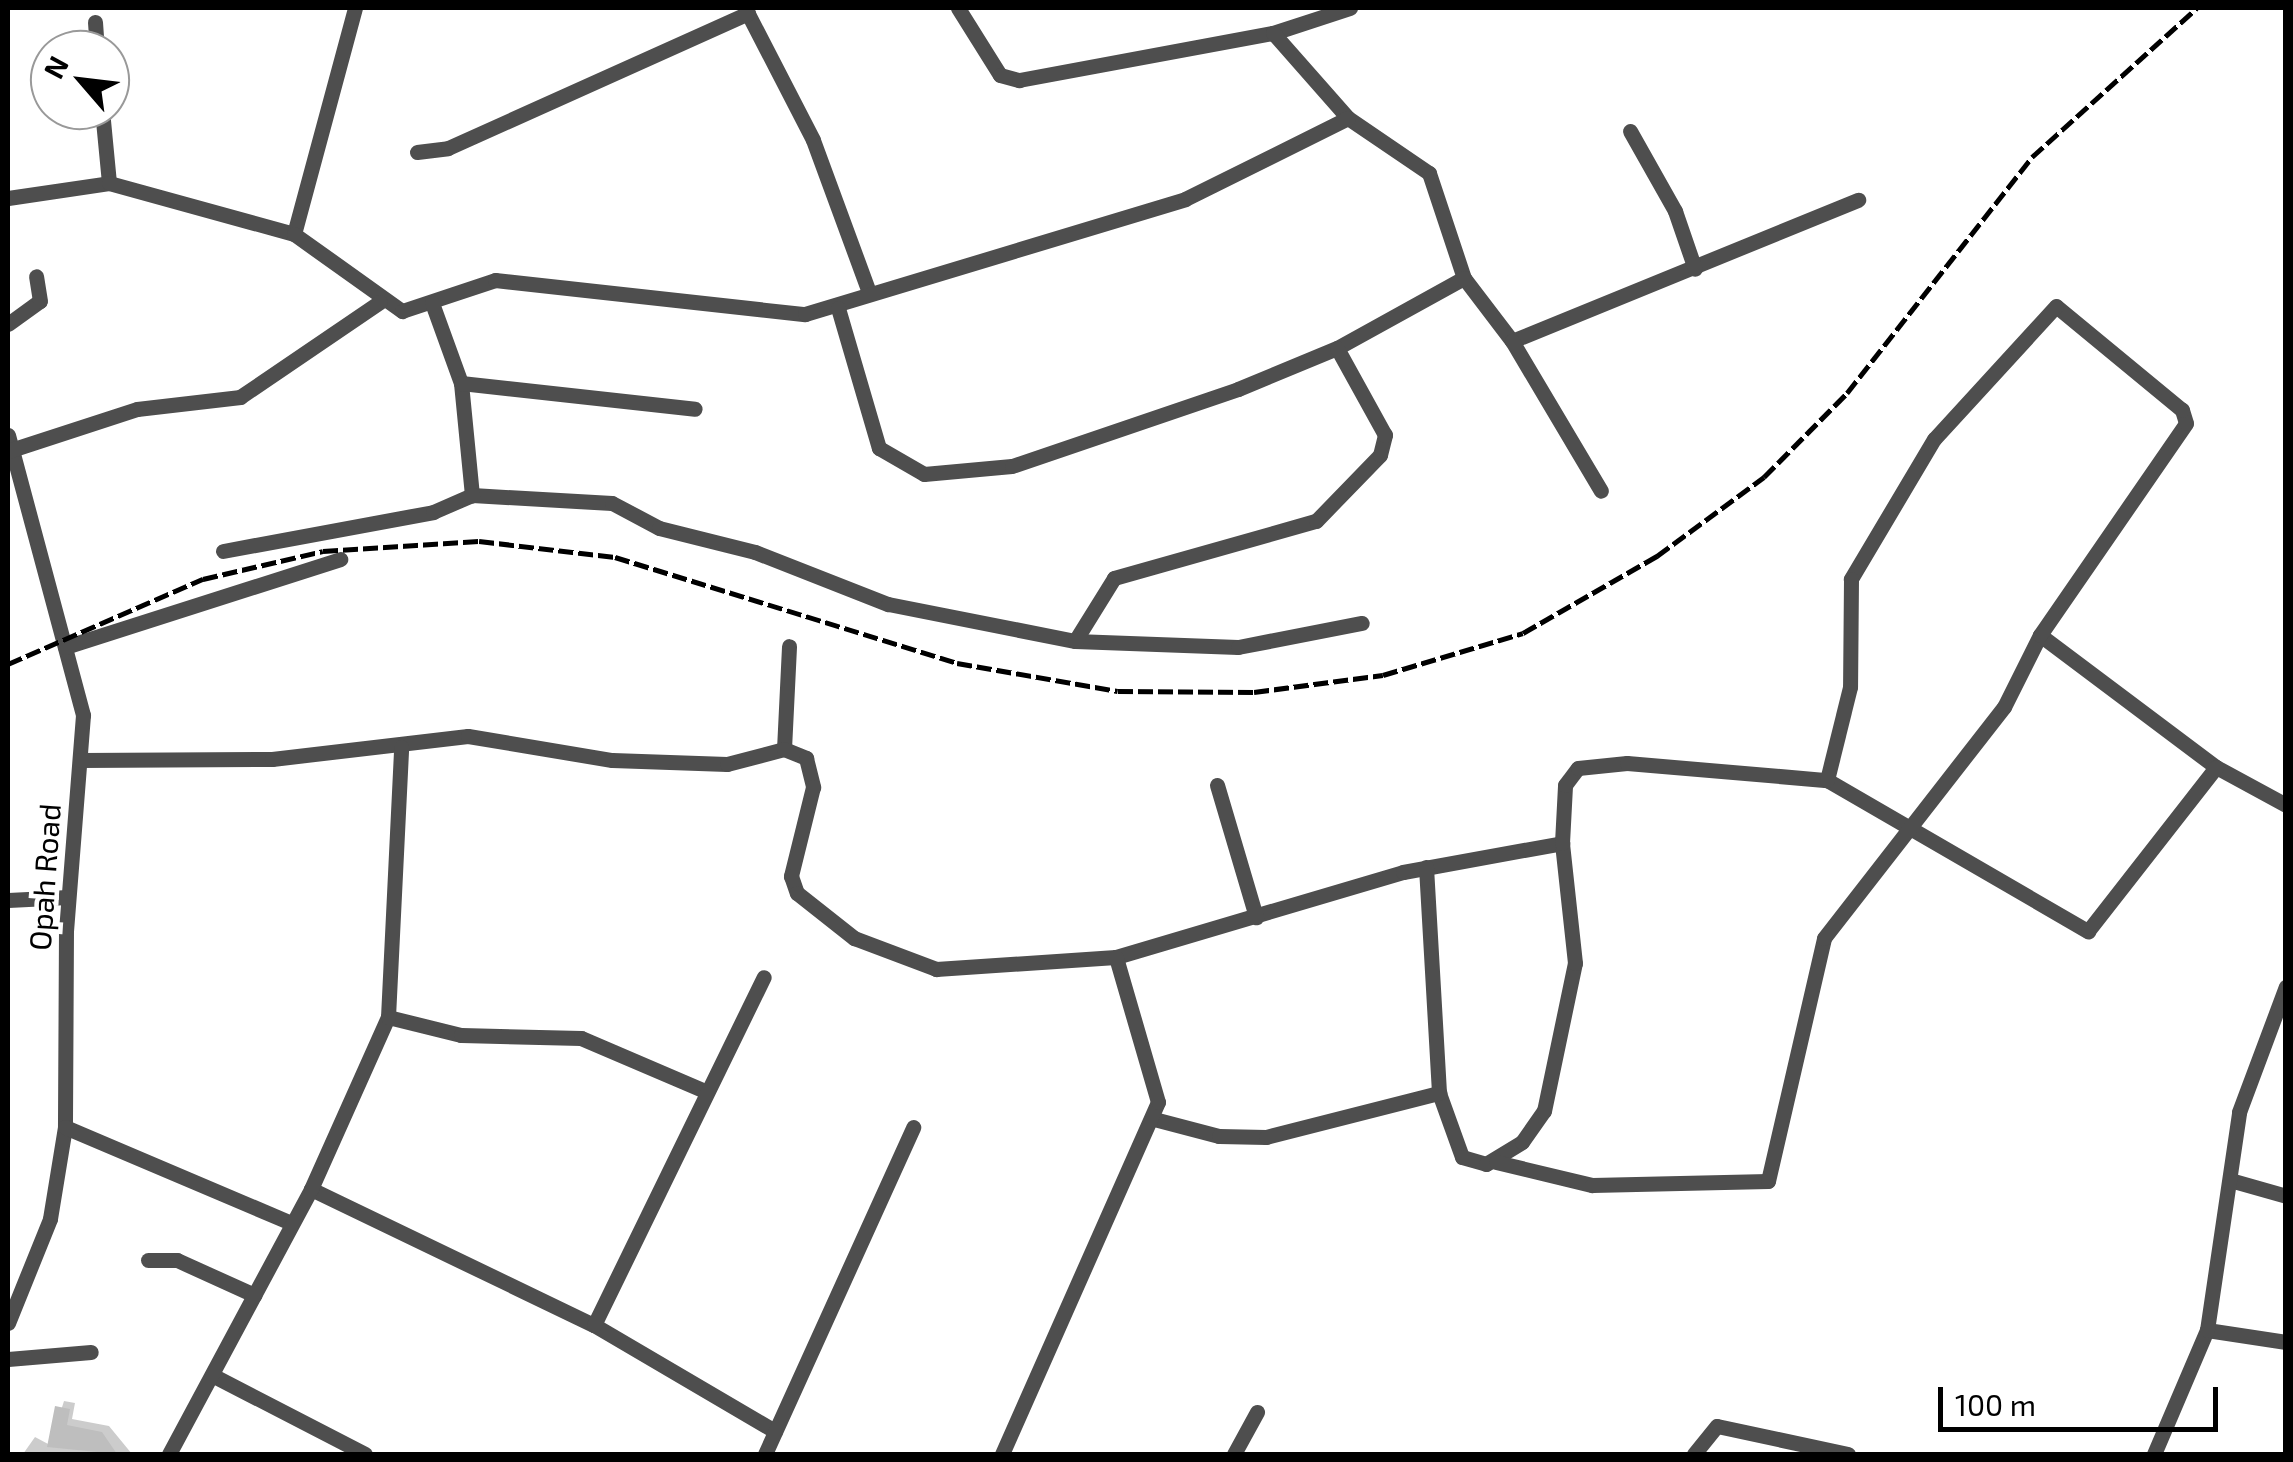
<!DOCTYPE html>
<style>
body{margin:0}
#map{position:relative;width:2293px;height:1462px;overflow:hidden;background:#fff;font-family:"Exo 2",sans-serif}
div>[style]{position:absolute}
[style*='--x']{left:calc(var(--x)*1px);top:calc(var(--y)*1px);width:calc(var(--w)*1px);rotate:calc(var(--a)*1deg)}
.shadow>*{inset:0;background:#0003}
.building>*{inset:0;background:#bebebe}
.street>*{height:15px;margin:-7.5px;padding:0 7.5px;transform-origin:7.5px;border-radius:7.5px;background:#4e4e4e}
.rail>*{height:5px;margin-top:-2.5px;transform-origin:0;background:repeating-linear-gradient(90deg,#000 0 15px,transparent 0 20px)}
span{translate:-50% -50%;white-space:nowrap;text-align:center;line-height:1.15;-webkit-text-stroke:9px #fff;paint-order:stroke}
.street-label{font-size:30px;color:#000}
.frame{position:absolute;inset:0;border:10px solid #000;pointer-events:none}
.north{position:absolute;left:30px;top:30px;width:100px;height:100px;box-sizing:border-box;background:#fff;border:2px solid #999;border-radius:50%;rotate:298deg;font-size:28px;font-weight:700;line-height:40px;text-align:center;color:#000}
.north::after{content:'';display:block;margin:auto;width:35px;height:45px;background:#000;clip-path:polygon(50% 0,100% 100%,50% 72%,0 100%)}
.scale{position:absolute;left:1938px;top:1387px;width:280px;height:45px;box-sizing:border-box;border:5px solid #000;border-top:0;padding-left:12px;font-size:30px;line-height:35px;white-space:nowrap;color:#000;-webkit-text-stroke:8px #fff;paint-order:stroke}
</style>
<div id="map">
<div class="shadow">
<i style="clip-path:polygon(64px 1401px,75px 1403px,72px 1419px,109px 1426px,132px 1454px,23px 1454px,35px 1437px,50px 1445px)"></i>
</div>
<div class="building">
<i style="clip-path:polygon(55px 1406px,70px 1409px,67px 1425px,102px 1432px,117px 1454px,47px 1447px)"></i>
</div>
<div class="street">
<i style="--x:745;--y:8;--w:148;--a:62.7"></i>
<i style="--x:813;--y:140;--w:162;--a:69.8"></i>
<i style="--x:958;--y:8;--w:79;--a:57.9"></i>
<i style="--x:1000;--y:75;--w:20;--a:15"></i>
<i style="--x:1019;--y:80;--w:258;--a:-10.5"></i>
<i style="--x:1273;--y:33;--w:81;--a:-18"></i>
<i style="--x:95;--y:22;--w:28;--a:86"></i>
<i style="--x:1273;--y:33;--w:113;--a:48.6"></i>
<i style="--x:1348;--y:118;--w:98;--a:34.2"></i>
<i style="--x:1429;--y:173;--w:111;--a:71.6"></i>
<i style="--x:1464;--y:278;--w:79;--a:52.7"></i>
<i style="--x:1512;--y:341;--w:374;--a:-22.2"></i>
<i style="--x:102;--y:110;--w:73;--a:84.5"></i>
<i style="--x:1630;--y:131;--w:92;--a:60.6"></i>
<i style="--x:1675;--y:211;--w:61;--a:71"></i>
<i style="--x:417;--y:152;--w:31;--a:-7"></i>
<i style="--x:448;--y:148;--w:329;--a:-24.2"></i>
<i style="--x:8;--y:198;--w:102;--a:-8.4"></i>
<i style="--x:109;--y:183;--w:192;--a:15.4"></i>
<i style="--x:294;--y:234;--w:234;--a:-74.9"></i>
<i style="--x:294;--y:234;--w:133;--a:35.5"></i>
<i style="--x:402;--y:311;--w:98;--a:-18.4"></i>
<i style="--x:495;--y:280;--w:312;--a:6.3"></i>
<i style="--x:805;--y:314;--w:397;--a:-16.8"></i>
<i style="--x:1185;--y:199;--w:182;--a:-26.4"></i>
<i style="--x:432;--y:303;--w:85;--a:70.1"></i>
<i style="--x:461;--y:383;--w:113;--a:84.4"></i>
<i style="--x:472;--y:495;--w:140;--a:3.3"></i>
<i style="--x:612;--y:503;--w:53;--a:28"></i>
<i style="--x:659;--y:528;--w:99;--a:14"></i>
<i style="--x:755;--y:552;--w:143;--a:21.4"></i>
<i style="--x:888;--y:604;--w:191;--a:11.2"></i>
<i style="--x:1075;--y:641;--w:163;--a:2.1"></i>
<i style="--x:1238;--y:647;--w:126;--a:-11"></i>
<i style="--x:838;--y:308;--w:146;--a:73.7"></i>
<i style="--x:879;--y:448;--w:52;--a:30"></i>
<i style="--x:924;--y:474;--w:88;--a:-5.2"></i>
<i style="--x:1012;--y:466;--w:239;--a:-18.8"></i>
<i style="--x:1238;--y:389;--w:107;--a:-22.5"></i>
<i style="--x:1337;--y:348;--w:145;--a:-28.9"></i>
<i style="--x:8;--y:324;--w:39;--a:-36"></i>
<i style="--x:40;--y:301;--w:25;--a:-99"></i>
<i style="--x:1512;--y:341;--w:174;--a:59.3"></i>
<i style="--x:461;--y:383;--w:235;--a:6.3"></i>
<i style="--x:8;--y:435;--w:290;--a:75"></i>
<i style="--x:83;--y:715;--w:216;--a:94.5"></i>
<i style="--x:66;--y:930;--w:197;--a:90.3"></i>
<i style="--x:65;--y:1127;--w:93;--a:99.3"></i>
<i style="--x:50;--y:1219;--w:112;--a:112"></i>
<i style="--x:8;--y:451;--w:136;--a:-18"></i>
<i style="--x:137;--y:409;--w:104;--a:-6.6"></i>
<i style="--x:240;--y:397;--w:169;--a:-34.2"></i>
<i style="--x:223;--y:551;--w:214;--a:-10.5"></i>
<i style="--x:433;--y:512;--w:43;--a:-23.6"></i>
<i style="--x:2040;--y:635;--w:220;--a:36.9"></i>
<i style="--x:2216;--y:767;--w:80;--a:28.5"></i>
<i style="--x:1075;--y:641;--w:74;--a:-58.2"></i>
<i style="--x:1114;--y:578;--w:210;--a:-15.8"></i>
<i style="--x:1316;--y:521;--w:92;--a:-45.9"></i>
<i style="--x:1380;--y:455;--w:21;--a:-76"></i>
<i style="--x:1385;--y:435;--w:99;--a:-118.9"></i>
<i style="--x:65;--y:647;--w:289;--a:-17.7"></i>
<i style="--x:784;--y:749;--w:103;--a:-87.2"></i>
<i style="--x:80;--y:760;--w:192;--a:-0.3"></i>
<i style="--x:272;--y:759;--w:197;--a:-6.7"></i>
<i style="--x:468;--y:736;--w:146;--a:9.5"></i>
<i style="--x:612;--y:760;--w:115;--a:2"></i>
<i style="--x:727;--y:764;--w:59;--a:-14.7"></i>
<i style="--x:784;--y:749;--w:24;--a:22"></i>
<i style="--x:806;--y:758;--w:30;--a:76"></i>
<i style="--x:813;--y:787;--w:92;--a:103.9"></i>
<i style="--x:791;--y:876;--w:18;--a:71"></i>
<i style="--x:797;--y:893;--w:73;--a:38.3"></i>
<i style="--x:854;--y:938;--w:88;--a:20.7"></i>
<i style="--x:936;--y:969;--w:180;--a:-3.8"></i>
<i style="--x:1116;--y:957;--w:299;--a:-16.5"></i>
<i style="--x:1403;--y:872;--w:162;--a:-10.3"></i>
<i style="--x:1217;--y:785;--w:138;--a:73.5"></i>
<i style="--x:1426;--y:867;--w:226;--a:86.7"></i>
<i style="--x:1439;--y:1093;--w:68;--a:70.2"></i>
<i style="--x:1462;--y:1157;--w:25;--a:16"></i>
<i style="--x:1486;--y:1164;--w:42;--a:-31.4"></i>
<i style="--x:1522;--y:1142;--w:38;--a:-55"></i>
<i style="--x:1544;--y:1111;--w:151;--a:-78.2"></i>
<i style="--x:1575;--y:963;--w:121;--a:-96.2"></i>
<i style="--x:1562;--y:843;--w:58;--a:-87"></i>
<i style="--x:1565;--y:785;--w:21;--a:-53"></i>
<i style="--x:1578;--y:768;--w:49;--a:-5.8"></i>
<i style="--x:1627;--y:763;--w:201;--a:4.9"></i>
<i style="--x:1827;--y:780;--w:302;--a:30.1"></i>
<i style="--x:2088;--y:931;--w:208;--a:-52"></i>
<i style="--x:8;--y:900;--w:60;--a:-2.9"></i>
<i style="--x:388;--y:1017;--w:75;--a:13.9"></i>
<i style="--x:461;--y:1035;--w:120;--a:1.4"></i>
<i style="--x:581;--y:1038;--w:137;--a:23.2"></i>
<i style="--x:1154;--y:1119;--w:67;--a:14.7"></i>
<i style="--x:1219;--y:1136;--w:47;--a:1.2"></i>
<i style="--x:1266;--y:1137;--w:179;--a:-14.3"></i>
<i style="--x:65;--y:1127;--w:246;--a:23"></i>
<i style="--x:1496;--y:1162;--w:99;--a:13.5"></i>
<i style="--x:1592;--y:1185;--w:176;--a:-1.3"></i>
<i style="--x:1768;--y:1181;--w:249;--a:-77"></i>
<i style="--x:1824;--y:938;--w:293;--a:-52.1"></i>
<i style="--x:2004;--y:707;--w:80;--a:-63.4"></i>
<i style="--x:2040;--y:635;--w:257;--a:-55.4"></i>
<i style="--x:2186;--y:423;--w:14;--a:-107"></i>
<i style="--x:2182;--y:410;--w:163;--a:-140.5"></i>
<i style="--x:2056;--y:306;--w:180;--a:132.5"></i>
<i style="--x:1934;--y:439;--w:163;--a:120.7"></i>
<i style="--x:1851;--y:579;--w:108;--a:90.5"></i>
<i style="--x:1850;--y:687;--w:96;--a:103.9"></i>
<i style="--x:2230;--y:1180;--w:58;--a:15.9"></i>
<i style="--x:311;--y:1189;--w:314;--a:25.7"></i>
<i style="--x:594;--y:1325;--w:210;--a:30.4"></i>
<i style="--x:148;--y:1260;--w:29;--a:0"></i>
<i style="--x:177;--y:1260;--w:85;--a:24.4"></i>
<i style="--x:594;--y:1325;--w:387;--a:-64"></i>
<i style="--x:2207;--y:1330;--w:80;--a:8.6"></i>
<i style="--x:8;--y:1359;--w:83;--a:-4.8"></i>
<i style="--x:212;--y:1375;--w:172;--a:27.3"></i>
<i style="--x:169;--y:1454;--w:301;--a:-61.8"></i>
<i style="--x:311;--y:1189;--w:188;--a:-65.9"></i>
<i style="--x:388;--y:1017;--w:270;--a:-87.2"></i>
<i style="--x:765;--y:1454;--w:359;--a:-65.6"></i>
<i style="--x:1002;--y:1454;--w:385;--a:-66.1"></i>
<i style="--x:1158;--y:1102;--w:151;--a:-106.2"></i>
<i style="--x:1234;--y:1454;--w:48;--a:-61.3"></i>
<i style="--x:1694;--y:1454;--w:36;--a:-51"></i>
<i style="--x:1717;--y:1426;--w:134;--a:12.1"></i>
<i style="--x:2154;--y:1454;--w:135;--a:-66.9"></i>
<i style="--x:2207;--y:1330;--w:220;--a:-81.6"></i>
<i style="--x:2239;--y:1112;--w:134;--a:-69.5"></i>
</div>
<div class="rail">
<i style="--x:8;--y:664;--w:213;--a:-23.6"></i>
<i style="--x:203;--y:579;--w:123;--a:-13.1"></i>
<i style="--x:323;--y:551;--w:156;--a:-3.7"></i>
<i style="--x:479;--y:541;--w:137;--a:6.7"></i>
<i style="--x:615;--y:557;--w:358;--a:17.2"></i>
<i style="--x:957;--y:663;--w:163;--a:9.9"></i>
<i style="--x:1118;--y:691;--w:136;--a:0.4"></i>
<i style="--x:1254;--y:692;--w:130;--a:-7.5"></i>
<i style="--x:1383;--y:675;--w:146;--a:-16.7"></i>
<i style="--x:1523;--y:633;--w:155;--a:-29.9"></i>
<i style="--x:1657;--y:556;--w:133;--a:-36.4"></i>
<i style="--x:1764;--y:477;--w:118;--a:-45.3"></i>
<i style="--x:1847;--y:393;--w:300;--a:-51.9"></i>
<i style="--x:2032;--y:157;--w:222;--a:-42.1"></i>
</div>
<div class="street-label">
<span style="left:44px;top:877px;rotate:-86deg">Opah Road</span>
</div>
<div class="frame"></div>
<div class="north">N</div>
<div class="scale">100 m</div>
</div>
